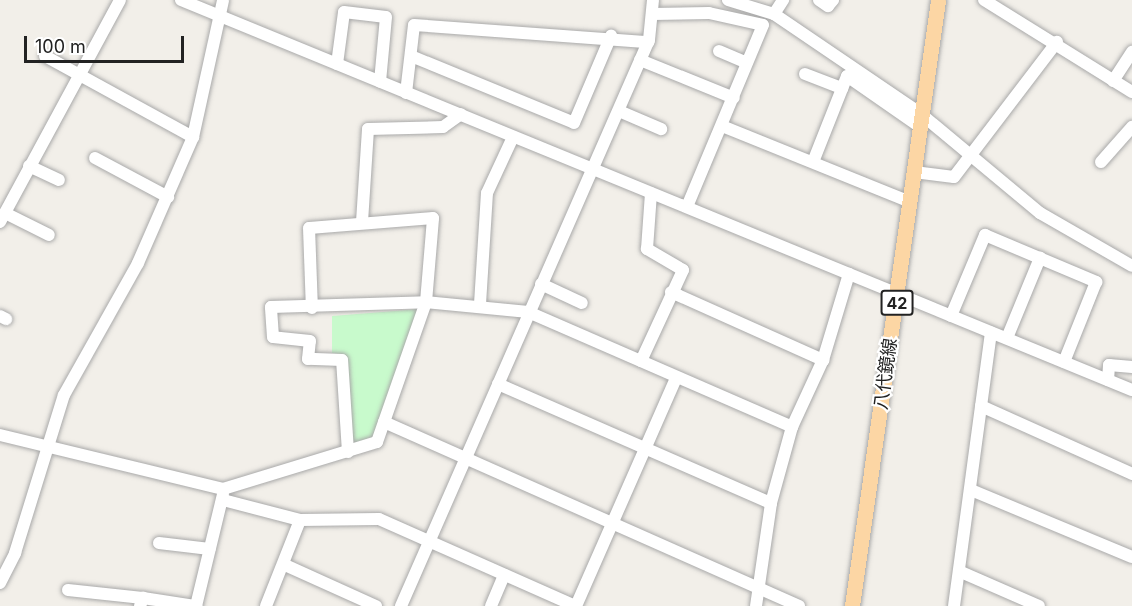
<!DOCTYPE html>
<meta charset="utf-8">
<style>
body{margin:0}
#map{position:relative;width:1132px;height:606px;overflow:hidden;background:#f2efe9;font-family:Inter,"Noto Sans JP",sans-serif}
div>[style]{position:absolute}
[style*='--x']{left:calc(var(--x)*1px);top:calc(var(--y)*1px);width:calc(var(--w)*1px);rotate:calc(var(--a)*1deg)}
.park>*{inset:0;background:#c8facc}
.roads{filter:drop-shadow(0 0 2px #a9a9a9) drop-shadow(0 0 2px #a9a9a9)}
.minor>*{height:12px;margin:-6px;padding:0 6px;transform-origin:6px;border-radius:6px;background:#fff}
.major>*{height:15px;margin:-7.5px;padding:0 7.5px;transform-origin:7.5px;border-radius:7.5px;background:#fcd6a4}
span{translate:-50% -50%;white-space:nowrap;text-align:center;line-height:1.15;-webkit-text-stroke:4.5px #fff;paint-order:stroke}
.shield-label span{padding:2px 4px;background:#fff;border:2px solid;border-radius:4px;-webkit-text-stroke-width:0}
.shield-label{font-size:16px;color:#222;font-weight:700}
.street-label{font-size:18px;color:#222}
.scale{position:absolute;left:24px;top:36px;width:160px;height:27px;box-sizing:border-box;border:3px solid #222;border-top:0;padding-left:8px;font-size:18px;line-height:21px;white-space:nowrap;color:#222;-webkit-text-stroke:4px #fff;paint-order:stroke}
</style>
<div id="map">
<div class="park">
<i style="clip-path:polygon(419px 309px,373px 438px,350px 447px,343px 355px,332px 353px,332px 316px)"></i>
</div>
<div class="roads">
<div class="minor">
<i style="--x:181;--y:0;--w:1028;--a:22.3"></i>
<i style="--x:728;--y:0;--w:48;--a:16.9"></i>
<i style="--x:774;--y:14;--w:17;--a:-57"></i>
<i style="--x:819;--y:0;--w:11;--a:34"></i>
<i style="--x:828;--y:6;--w:8;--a:-50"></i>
<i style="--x:984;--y:0;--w:174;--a:31.9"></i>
<i style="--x:652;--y:14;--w:57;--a:-1"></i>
<i style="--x:709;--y:13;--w:55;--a:12.5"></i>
<i style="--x:763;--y:25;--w:197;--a:112.7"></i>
<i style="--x:774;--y:14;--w:178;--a:34.2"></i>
<i style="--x:921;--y:114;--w:155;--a:39.8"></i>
<i style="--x:1040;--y:213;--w:106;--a:29.9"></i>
<i style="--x:719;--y:51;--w:30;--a:23"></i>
<i style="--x:45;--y:56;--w:169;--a:28.7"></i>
<i style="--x:411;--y:56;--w:176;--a:22.3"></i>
<i style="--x:574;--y:123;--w:95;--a:-67"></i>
<i style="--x:640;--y:60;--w:101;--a:22"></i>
<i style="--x:337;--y:64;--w:52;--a:-82.3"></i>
<i style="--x:344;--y:12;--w:42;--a:6.8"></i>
<i style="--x:386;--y:17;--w:65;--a:95.3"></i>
<i style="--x:805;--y:74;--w:40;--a:21"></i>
<i style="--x:1113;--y:81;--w:35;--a:-57"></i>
<i style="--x:406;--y:93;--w:68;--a:-83.3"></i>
<i style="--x:414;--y:25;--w:235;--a:4.2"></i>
<i style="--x:619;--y:111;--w:46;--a:23.2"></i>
<i style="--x:722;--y:126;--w:203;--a:22"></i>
<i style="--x:95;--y:158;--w:83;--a:28.1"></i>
<i style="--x:813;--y:162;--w:92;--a:-68.4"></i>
<i style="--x:847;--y:76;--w:89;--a:34.9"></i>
<i style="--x:1101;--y:162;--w:47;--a:-48.5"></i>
<i style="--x:29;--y:166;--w:33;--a:25"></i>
<i style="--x:914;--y:172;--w:40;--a:7.1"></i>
<i style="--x:954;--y:177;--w:170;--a:-52.7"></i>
<i style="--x:5;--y:213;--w:49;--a:26.6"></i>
<i style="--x:0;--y:222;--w:252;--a:-61.6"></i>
<i style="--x:362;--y:222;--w:93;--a:-86.3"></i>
<i style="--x:368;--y:129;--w:75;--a:-1.5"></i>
<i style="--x:443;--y:127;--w:22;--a:-36"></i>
<i style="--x:541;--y:284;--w:45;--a:24.9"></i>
<i style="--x:671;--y:292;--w:167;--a:24.1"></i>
<i style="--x:480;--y:304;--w:111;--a:-86.4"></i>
<i style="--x:487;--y:193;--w:62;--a:-65.1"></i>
<i style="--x:0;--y:316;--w:7;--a:27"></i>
<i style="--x:951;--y:316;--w:88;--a:-67.2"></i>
<i style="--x:985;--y:235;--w:121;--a:22.9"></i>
<i style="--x:1096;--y:282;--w:86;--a:111.8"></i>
<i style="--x:1007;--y:338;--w:87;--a:-67.6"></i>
<i style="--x:641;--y:361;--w:100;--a:-65.2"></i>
<i style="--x:683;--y:270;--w:42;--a:-149.7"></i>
<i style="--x:647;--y:249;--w:56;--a:-85.9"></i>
<i style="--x:1108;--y:380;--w:15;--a:-86"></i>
<i style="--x:1109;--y:365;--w:23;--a:5"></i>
<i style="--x:498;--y:384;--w:298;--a:23.6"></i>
<i style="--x:981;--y:406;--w:166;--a:24.2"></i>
<i style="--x:384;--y:422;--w:454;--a:23.9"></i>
<i style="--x:0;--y:435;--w:229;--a:13.6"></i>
<i style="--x:223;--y:489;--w:161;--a:-17"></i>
<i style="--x:377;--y:442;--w:148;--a:-70.7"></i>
<i style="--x:426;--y:302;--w:84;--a:-85.2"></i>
<i style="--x:433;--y:218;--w:124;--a:175.4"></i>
<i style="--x:309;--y:228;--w:80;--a:87.9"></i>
<i style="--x:348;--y:452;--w:92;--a:-93.7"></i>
<i style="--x:342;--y:360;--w:34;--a:-178"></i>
<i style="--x:308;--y:359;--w:18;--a:-84"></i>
<i style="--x:310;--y:341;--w:37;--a:-174"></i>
<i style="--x:273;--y:337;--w:30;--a:-94"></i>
<i style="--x:271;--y:307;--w:155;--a:-1.8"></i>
<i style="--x:426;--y:302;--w:102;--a:5.6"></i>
<i style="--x:528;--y:312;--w:288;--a:23.5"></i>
<i style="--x:971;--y:490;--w:174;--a:22.6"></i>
<i style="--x:223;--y:500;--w:80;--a:14.6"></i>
<i style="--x:300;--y:520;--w:79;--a:-0.7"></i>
<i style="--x:379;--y:519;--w:214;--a:23.9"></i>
<i style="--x:159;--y:543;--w:51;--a:6.7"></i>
<i style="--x:285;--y:565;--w:100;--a:24.3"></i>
<i style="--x:961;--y:572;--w:85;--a:23.6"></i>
<i style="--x:0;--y:583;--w:34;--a:-63"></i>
<i style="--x:15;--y:553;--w:165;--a:-72.8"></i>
<i style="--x:64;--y:395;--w:151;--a:-60.7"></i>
<i style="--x:138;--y:263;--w:137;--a:-66.4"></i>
<i style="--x:193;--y:137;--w:140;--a:-77.6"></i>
<i style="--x:68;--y:590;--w:75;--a:6.1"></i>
<i style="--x:140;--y:606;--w:9;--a:-69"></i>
<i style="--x:143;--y:598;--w:54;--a:8.6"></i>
<i style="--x:196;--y:606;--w:115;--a:-76.4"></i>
<i style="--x:266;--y:606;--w:92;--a:-68.4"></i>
<i style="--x:401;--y:606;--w:618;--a:-66.34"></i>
<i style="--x:649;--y:40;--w:40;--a:-84.3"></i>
<i style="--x:491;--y:606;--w:34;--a:-67"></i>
<i style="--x:576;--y:606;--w:249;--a:-66.3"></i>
<i style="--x:756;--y:606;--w:104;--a:-81.7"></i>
<i style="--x:771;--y:503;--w:79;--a:-74.6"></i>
<i style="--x:792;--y:427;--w:74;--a:-65.2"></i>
<i style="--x:823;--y:360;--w:90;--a:-73.2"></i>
<i style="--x:954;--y:606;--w:276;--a:-82.3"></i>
</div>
<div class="major">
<i style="--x:852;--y:606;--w:612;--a:-81.92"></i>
</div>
</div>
<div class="shield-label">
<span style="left:897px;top:303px">42</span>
</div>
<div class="street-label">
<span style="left:886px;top:374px;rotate:-82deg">八代鏡線</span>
</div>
<div class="scale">100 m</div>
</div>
